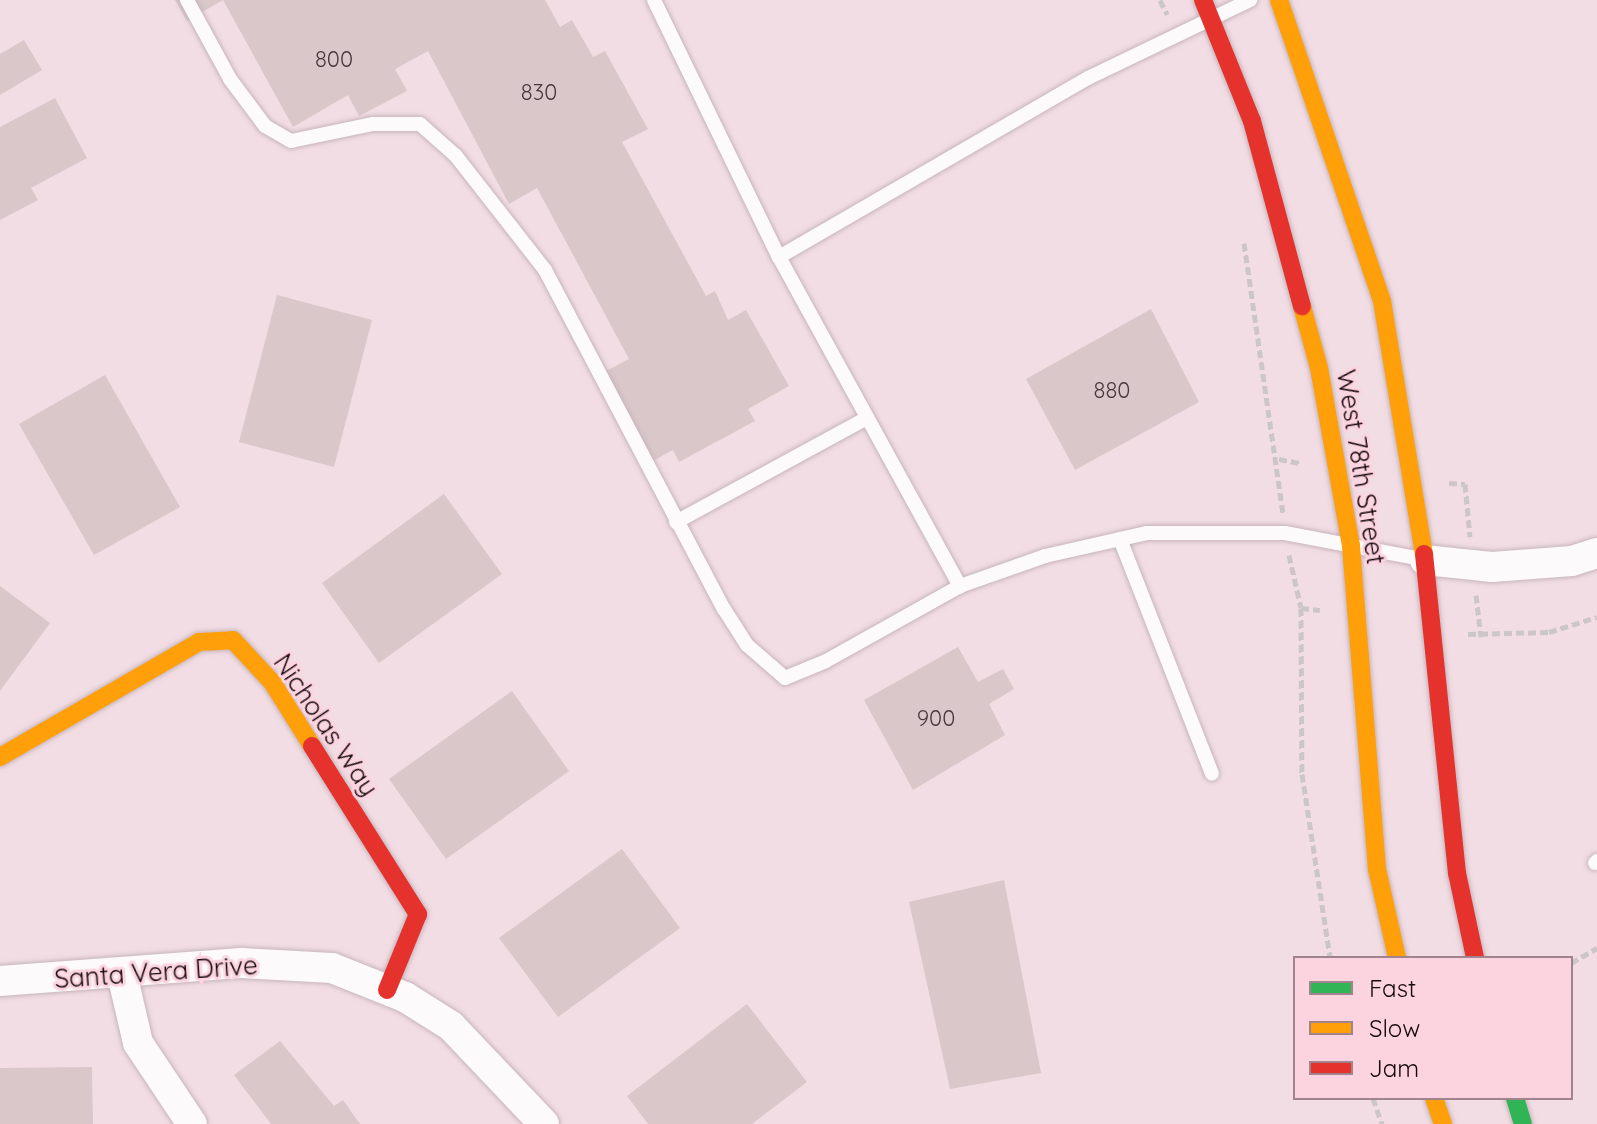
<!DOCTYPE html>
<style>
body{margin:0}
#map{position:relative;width:1597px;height:1124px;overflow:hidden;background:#f2dde4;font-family:Quicksand,sans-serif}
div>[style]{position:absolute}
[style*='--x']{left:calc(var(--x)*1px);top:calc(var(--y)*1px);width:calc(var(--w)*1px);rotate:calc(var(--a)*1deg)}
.building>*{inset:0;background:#d9c7ca}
.path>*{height:5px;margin-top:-2.5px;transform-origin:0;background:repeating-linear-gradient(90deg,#cdc6c8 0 8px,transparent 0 12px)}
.roads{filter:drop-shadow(0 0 2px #c7b5bb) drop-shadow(0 0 2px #c7b5bb)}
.lane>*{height:14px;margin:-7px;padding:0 7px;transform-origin:7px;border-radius:7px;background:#fdfafb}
.street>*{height:30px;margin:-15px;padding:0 15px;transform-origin:15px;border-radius:15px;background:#fdfafb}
.fast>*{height:18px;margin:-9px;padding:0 9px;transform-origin:9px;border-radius:9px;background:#30b455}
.slow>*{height:18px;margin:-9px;padding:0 9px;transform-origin:9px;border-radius:9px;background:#ff9f0a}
.jam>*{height:18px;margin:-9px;padding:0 9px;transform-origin:9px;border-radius:9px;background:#e5322d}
span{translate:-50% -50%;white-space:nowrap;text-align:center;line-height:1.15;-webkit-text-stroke:6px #fbd4e0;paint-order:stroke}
.number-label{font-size:22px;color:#48383d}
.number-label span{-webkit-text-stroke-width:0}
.street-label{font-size:26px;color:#18090e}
.legend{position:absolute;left:1293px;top:956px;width:280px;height:144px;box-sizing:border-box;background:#fbd4e0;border:2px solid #a0838c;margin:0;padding:10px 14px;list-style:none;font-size:24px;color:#18090e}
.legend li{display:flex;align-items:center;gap:16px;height:40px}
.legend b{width:40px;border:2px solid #a0838c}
</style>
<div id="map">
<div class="building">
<i style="clip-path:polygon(175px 0,545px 0,560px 27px,572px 20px,593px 57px,605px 51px,648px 129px,622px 142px,706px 296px,715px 291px,728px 320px,746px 310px,789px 386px,748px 409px,755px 421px,679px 462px,673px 450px,649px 463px,602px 373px,629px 359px,537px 188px,509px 204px,428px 51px,395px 69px,407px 91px,359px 116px,348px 95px,293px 127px,223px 0,187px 21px)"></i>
<i style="clip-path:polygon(24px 40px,42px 70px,0 95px,0 54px)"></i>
<i style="clip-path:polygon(55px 98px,87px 158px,31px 188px,38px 200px,0 220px,0 127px)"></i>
<i style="clip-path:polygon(277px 295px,372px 320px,334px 467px,239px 442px)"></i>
<i style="clip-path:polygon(1151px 309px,1199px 402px,1075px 470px,1026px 379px)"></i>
<i style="clip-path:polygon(105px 375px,180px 507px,94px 555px,19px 424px)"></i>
<i style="clip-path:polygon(444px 494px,502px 574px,379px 663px,322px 583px)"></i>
<i style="clip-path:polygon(0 586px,50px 623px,0 691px)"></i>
<i style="clip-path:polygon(958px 647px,978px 682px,1003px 669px,1014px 689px,989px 704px,1005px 735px,913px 790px,864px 700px)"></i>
<i style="clip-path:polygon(512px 691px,569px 771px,446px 859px,389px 779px)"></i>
<i style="clip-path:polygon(622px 849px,680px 928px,558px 1017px,499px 938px)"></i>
<i style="clip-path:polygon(1004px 880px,1041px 1073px,950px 1089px,909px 902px)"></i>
<i style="clip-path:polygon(747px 1004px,807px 1082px,752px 1124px,648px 1124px,627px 1096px)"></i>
<i style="clip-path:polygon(280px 1041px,334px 1106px,343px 1100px,360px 1124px,271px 1124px,234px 1075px)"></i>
<i style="clip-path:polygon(92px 1067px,93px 1124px,0 1124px,0 1068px)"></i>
</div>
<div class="path">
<i style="--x:1160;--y:0;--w:16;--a:63"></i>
<i style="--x:1244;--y:243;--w:273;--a:81.8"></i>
<i style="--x:1279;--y:459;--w:21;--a:11"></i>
<i style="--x:1449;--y:483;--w:16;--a:4"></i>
<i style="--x:1465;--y:484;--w:53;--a:84.6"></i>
<i style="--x:1289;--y:555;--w:54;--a:77.2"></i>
<i style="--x:1301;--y:608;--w:166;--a:89.7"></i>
<i style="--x:1302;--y:774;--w:186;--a:81.3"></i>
<i style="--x:1476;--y:595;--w:42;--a:83.2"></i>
<i style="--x:1301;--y:608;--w:19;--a:6"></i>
<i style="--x:1468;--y:634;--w:81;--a:-1.4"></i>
<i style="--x:1549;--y:632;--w:50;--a:-17.4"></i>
<i style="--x:1571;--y:963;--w:30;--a:-30"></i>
<i style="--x:1373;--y:1098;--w:28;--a:71"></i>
</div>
<div class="roads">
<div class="lane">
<i style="--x:187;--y:0;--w:90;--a:61.4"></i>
<i style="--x:230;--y:79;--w:59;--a:53.3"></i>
<i style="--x:265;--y:126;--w:30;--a:30"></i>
<i style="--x:291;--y:141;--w:84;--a:-11.7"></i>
<i style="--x:373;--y:124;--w:47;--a:0"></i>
<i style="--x:420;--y:124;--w:48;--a:41.6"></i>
<i style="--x:456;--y:156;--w:145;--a:52"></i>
<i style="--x:545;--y:270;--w:383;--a:62.2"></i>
<i style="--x:724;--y:609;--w:43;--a:57.4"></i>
<i style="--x:747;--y:645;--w:50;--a:41"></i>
<i style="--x:785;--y:678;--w:44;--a:-22.5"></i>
<i style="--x:826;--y:661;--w:154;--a:-29.2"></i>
<i style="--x:960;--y:586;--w:90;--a:-19.4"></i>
<i style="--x:1045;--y:556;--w:105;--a:-12.7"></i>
<i style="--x:1147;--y:533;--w:138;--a:0"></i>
<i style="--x:1285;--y:533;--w:138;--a:10.8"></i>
<i style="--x:654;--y:0;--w:286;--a:64.1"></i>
<i style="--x:779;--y:257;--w:376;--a:61.2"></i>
<i style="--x:779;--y:257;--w:357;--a:-30.1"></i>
<i style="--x:1088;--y:78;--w:180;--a:-25.7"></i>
<i style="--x:676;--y:522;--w:217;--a:-28.6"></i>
<i style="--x:1120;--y:539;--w:252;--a:68.6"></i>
<i style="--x:1595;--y:863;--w:3;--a:-45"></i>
</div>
<div class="street">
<i style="--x:1425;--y:560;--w:67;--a:6"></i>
<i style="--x:1492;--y:567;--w:80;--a:-4.3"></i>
<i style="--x:1572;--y:561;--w:26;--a:-18"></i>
<i style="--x:122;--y:974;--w:71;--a:76.9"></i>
<i style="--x:138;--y:1043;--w:97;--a:56.3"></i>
<i style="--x:0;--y:981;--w:242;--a:-4.3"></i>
<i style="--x:241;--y:963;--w:91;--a:3.1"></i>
<i style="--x:332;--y:968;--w:79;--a:21.7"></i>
<i style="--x:405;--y:997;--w:54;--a:32.2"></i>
<i style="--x:451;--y:1026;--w:135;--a:46.5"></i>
</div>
<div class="fast">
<i style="--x:1515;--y:1098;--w:27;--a:73"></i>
</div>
<div class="slow">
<i style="--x:1279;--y:0;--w:318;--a:71.1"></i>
<i style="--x:1382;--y:301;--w:256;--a:80.6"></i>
<i style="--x:1302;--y:306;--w:64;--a:74.7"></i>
<i style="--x:1319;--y:368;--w:181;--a:79.8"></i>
<i style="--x:1351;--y:546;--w:324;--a:85.4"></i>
<i style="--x:1377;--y:869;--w:91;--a:77.3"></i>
<i style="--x:0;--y:757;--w:230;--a:-30"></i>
<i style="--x:199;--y:642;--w:34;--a:-3"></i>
<i style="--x:233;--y:640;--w:57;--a:47.1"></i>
<i style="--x:272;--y:682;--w:75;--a:58"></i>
<i style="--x:1434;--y:1098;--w:28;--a:71"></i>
</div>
<div class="jam">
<i style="--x:1203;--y:0;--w:131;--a:68"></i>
<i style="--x:1252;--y:121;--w:192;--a:74.9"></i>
<i style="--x:1424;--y:554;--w:321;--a:84.1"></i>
<i style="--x:1457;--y:873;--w:87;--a:78"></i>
<i style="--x:312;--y:746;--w:199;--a:57.8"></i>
<i style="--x:418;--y:914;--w:82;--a:112.2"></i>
</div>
</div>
<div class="number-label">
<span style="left:334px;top:60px">800</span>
<span style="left:539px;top:93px">830</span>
<span style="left:1112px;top:391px">880</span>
<span style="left:936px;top:719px">900</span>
</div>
<div class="street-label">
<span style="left:1361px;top:467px;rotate:81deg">West 78th Street</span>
<span style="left:326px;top:725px;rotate:56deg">Nicholas Way</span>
<span style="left:156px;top:972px;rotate:-4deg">Santa Vera Drive</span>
</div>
<ul class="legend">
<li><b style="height:10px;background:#30b455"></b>Fast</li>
<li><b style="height:10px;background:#ff9f0a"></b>Slow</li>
<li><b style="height:10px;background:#e5322d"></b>Jam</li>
</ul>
</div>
